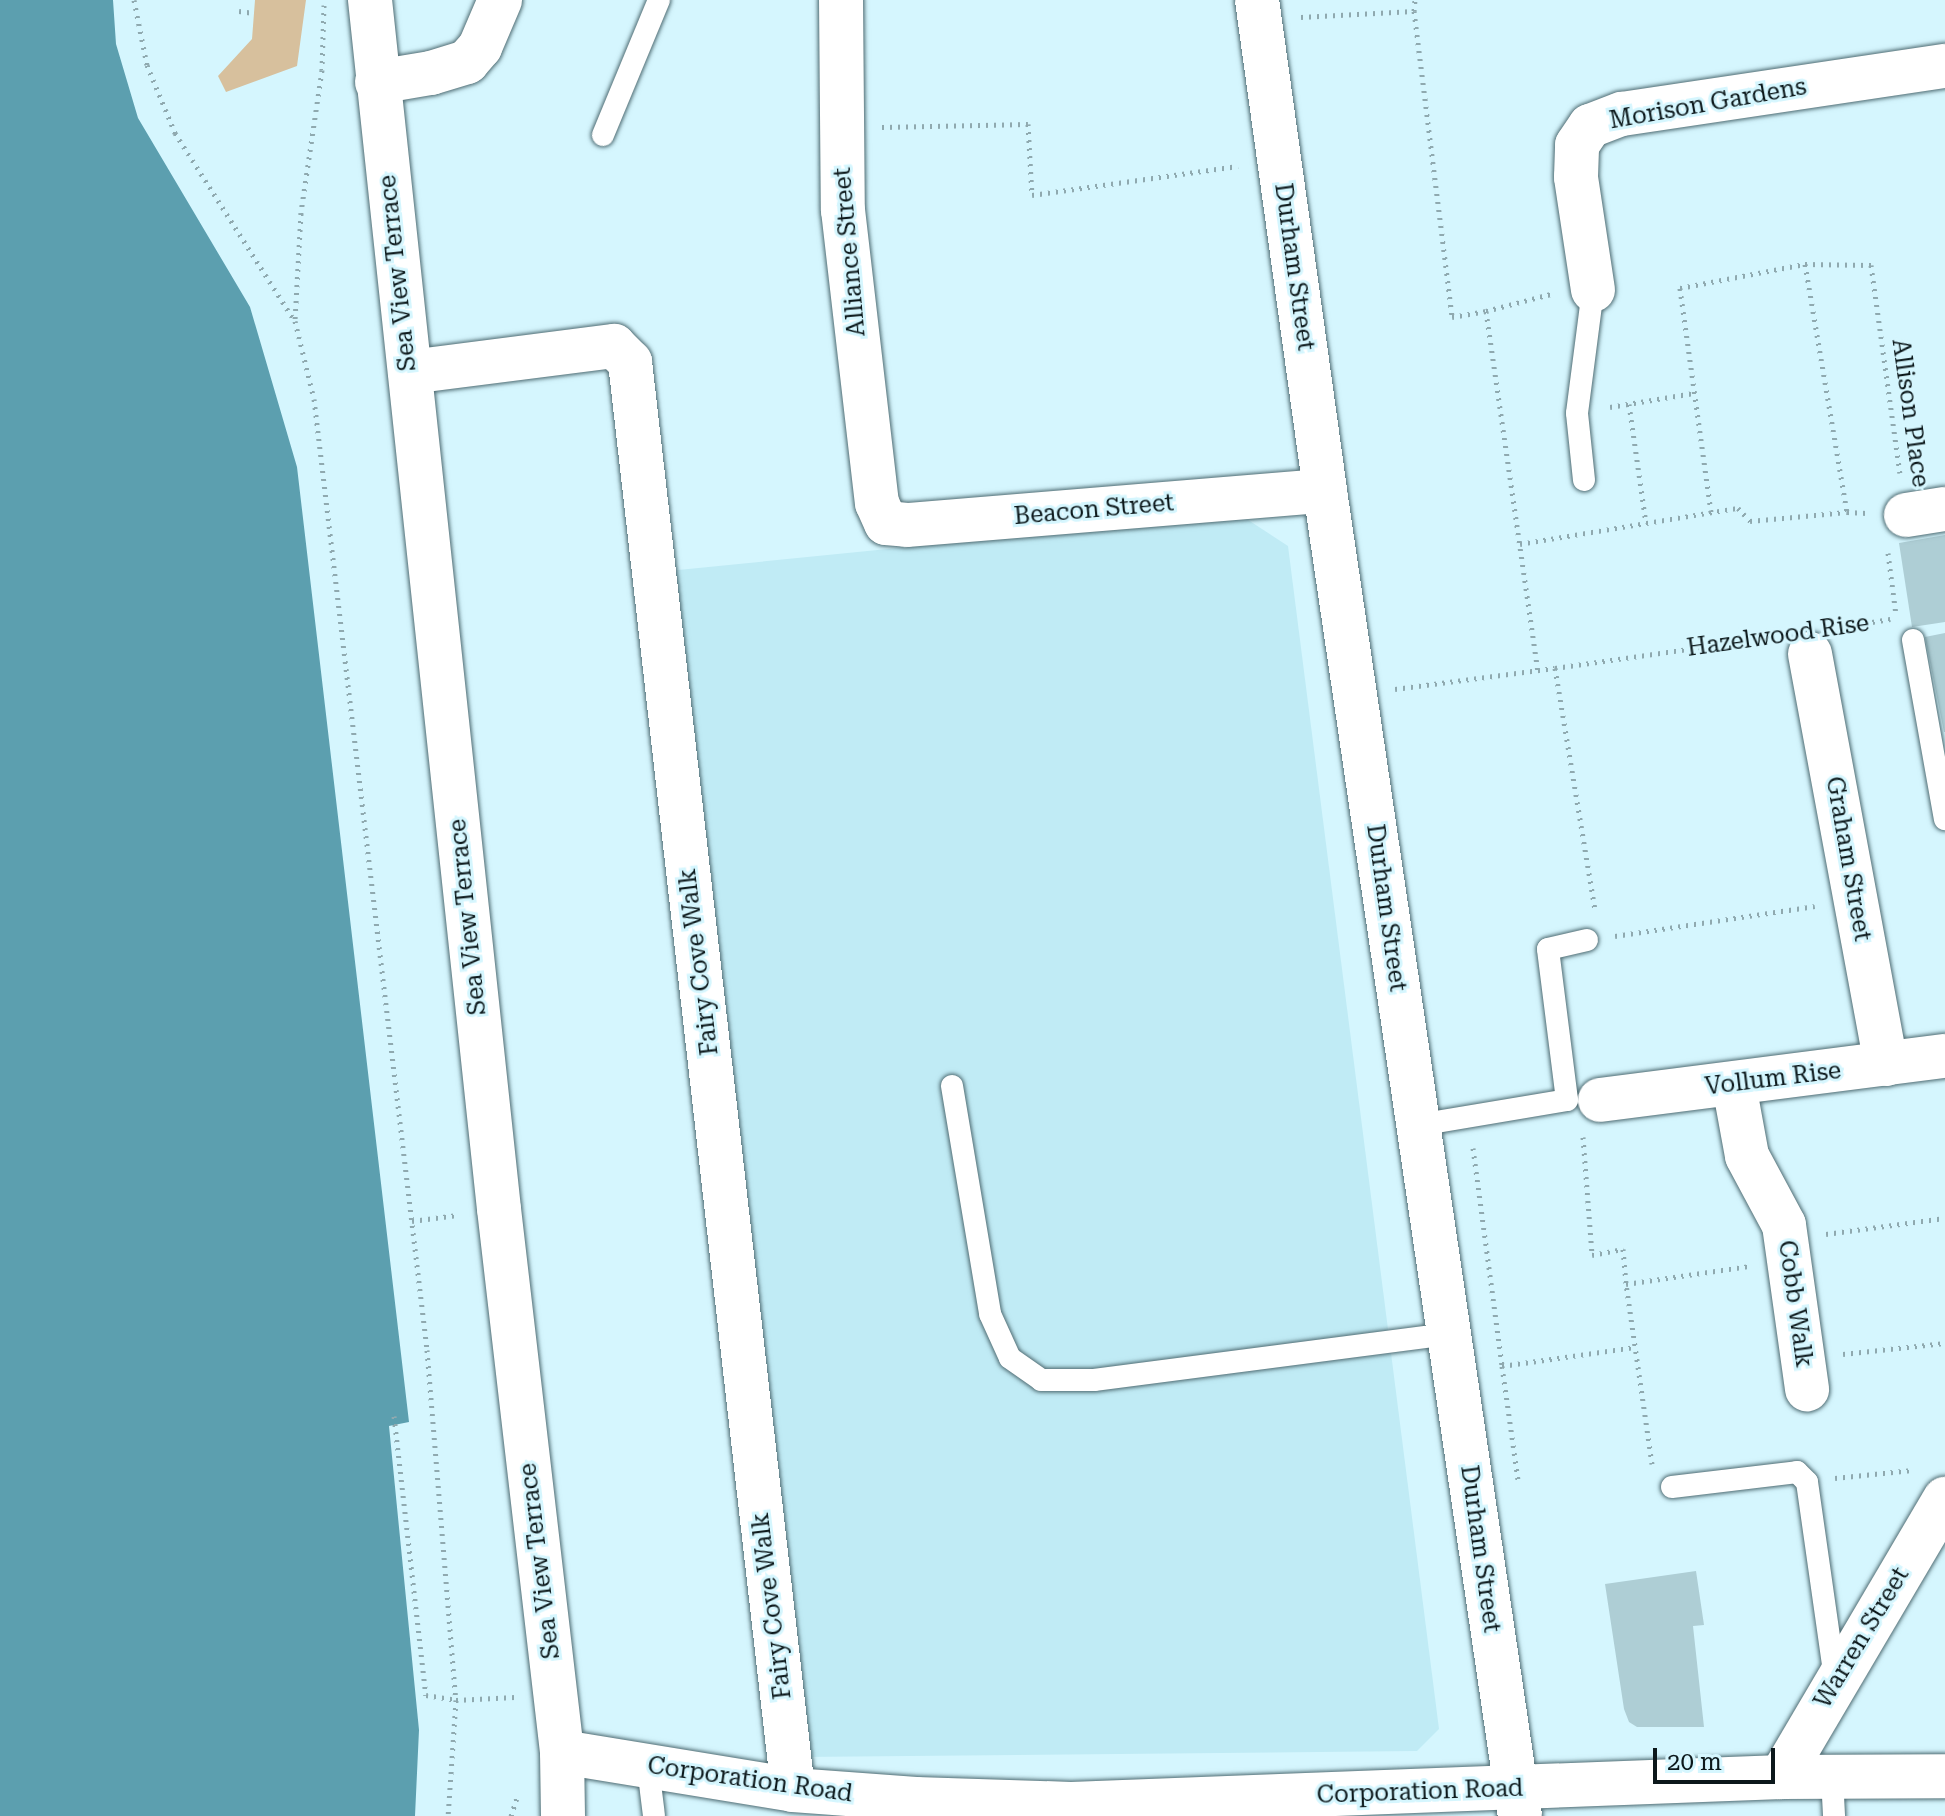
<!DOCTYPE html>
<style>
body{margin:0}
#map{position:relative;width:1945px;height:1816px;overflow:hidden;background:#d5f6fe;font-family:"Roboto Serif",serif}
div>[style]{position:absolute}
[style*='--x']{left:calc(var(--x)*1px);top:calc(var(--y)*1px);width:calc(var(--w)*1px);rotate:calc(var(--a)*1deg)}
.built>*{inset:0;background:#c0ebf5}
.green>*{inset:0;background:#d7c09d}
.water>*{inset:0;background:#5c9faf}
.building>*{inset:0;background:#aeced5}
.path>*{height:5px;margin-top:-2.5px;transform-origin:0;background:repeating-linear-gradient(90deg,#8fa9af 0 2px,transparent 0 8px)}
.roads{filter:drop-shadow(0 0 2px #4f6c73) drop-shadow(0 0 2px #4f6c73)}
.lane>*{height:22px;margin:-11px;padding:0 11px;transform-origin:11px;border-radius:11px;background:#fff}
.street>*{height:44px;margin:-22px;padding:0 22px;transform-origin:22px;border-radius:22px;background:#fff}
.secondary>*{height:44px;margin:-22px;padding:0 22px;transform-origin:22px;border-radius:22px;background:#fff}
span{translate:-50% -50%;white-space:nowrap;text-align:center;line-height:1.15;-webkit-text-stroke:6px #d5f6fe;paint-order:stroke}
.street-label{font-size:24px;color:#0c181b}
.scale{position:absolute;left:1653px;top:1748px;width:122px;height:36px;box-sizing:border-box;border:4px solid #0c181b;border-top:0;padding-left:10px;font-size:24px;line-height:28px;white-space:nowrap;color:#0c181b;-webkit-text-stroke:6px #d5f6fe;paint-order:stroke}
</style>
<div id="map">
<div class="built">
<i style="clip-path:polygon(1239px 514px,1288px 546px,1439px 1729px,1417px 1751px,801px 1757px,668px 571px)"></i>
</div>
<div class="green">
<i style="clip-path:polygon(255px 0,306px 0,297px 66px,226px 92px,218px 76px,252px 39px)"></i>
</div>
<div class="water">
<i style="clip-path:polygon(0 0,113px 0,116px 44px,138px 118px,250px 307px,297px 467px,409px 1422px,389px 1426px,419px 1730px,415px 1816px,0 1816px)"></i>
</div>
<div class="building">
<i style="clip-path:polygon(1945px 535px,1945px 622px,1912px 627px,1899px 543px)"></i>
<i style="clip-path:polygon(1945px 633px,1945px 732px,1944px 732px,1925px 637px)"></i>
<i style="clip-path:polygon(1696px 1571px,1704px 1625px,1693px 1626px,1704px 1727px,1637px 1727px,1629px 1722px,1624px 1709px,1605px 1584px)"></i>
</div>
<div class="path">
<i style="--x:134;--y:0;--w:66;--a:78.7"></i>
<i style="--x:147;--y:65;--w:74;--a:67.6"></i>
<i style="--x:175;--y:133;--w:222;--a:57.5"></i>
<i style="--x:324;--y:5;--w:65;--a:91.8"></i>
<i style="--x:322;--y:70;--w:145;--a:98.4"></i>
<i style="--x:301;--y:213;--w:108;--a:93.2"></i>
<i style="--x:295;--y:321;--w:80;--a:76.3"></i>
<i style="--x:314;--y:399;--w:958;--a:83.22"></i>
<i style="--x:427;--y:1350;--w:351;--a:85.3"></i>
<i style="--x:456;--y:1700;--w:116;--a:93.9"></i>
<i style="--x:239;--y:11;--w:15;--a:8"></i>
<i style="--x:1414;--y:11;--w:11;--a:-85"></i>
<i style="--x:1301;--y:17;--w:113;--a:-3"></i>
<i style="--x:1414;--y:11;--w:308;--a:82.9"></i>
<i style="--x:1452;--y:317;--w:35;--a:-10"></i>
<i style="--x:1486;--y:311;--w:363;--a:81.8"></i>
<i style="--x:882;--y:127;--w:146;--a:-1.2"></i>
<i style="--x:1028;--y:124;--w:71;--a:86.8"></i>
<i style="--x:1032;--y:195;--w:208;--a:-8"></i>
<i style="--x:1805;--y:264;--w:252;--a:80.4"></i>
<i style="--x:1847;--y:512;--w:20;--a:3"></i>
<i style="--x:1486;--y:311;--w:67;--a:-14.7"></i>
<i style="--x:1629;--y:404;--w:120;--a:81.9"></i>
<i style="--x:1610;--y:407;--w:85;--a:-9.5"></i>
<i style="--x:1711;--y:512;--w:226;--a:-97.9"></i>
<i style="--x:1680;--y:288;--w:127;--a:-10.9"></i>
<i style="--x:1805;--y:264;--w:66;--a:0.9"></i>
<i style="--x:1871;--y:265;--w:210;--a:82.1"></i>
<i style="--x:1520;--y:544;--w:221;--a:-9.4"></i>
<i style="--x:1738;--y:508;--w:18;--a:47"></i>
<i style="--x:1750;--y:521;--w:97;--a:-5.3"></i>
<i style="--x:1888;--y:553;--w:63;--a:82.6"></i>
<i style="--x:1841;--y:627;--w:50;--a:-9.3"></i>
<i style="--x:1555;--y:668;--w:219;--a:-8.1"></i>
<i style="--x:1395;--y:689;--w:161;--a:-7.5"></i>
<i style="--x:1555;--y:668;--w:244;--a:80.6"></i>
<i style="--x:1615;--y:936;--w:202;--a:-8.5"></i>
<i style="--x:1583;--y:1137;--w:118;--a:85.6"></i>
<i style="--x:1592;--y:1255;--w:32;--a:-11"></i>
<i style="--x:1623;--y:1249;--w:35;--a:85"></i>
<i style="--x:1473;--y:1148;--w:220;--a:82.4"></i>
<i style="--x:1502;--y:1366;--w:134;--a:-8.1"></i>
<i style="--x:412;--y:1221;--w:46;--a:-7.4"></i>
<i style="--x:1826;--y:1234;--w:120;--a:-7.7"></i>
<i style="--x:1843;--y:1354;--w:103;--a:-6.2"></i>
<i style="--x:1502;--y:1366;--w:115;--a:82"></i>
<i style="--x:394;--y:1416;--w:281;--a:83.5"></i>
<i style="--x:426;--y:1695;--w:30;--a:9"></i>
<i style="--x:456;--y:1700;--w:60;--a:-2.9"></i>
<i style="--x:1652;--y:1464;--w:182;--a:-98.2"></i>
<i style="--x:1626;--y:1284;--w:124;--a:-8.3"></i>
<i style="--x:1835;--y:1478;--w:78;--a:-5.9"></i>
<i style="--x:511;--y:1816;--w:23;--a:-72"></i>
</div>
<div class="roads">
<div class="lane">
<i style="--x:603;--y:135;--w:146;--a:-67.5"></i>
<i style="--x:1584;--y:480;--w:67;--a:-96"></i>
<i style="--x:1577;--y:413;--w:124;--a:-82.6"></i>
<i style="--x:1913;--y:640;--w:182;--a:79.9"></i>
<i style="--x:952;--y:1086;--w:231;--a:80.5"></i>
<i style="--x:990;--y:1314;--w:48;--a:65.6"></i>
<i style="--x:1010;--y:1358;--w:38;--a:35"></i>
<i style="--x:1041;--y:1380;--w:53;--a:0"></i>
<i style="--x:1094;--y:1380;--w:359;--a:-7.4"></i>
<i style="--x:1418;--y:1125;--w:151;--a:-9.5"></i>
<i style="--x:1567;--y:1100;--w:152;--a:-97.2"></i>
<i style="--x:1548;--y:949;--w:40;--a:-13"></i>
<i style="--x:1672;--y:1487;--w:126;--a:-6.8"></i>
<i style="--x:1797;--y:1472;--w:14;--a:45"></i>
<i style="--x:1807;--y:1482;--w:198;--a:81.9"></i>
<i style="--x:648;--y:1767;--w:49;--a:83"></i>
<i style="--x:1832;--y:1777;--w:39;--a:87"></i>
</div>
<div class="street">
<i style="--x:370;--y:0;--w:1216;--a:83.91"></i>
<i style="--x:499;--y:1209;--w:547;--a:83.38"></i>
<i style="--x:562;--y:1752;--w:64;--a:89.1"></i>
<i style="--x:841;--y:0;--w:210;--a:89.5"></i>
<i style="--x:843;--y:210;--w:295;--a:83.4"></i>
<i style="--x:877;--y:503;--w:22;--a:66"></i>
<i style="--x:886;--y:523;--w:21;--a:5"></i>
<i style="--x:907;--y:525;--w:419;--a:-4.7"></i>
<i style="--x:377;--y:82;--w:55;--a:-9.5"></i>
<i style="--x:431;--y:73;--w:38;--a:-17"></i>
<i style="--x:467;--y:62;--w:20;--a:-49"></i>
<i style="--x:480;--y:47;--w:51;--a:-66.9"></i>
<i style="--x:1593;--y:290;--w:114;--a:-98.6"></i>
<i style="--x:1576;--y:177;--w:32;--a:-88"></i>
<i style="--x:1577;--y:145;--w:23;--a:-56"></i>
<i style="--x:1590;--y:126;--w:34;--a:-21"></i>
<i style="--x:1622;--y:114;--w:327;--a:-8.5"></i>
<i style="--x:410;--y:372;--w:206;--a:-7.3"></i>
<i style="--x:614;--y:346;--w:23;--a:45"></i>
<i style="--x:630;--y:362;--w:1437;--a:83.49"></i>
<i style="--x:1906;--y:515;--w:39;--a:-9"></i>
<i style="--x:1810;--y:654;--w:417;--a:79.5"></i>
<i style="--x:1734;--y:1085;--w:72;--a:79.6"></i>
<i style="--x:1747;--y:1156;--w:78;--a:61.8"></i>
<i style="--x:1784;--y:1225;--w:166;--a:82"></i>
<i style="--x:1600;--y:1100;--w:348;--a:-7.3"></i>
<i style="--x:562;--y:1752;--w:234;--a:9.3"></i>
<i style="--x:793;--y:1790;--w:123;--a:4.2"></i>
<i style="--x:916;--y:1799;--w:155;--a:1.8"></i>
<i style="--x:1071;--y:1804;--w:711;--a:-2.18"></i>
<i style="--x:1781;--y:1777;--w:164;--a:-0.3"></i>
<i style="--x:1781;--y:1777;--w:323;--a:-59.5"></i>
</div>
<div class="secondary">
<i style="--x:1257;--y:0;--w:496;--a:82.1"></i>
<i style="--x:1325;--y:491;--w:1339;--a:81.63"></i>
</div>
</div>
<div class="street-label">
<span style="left:1708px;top:104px;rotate:-10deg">Morison Gardens</span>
<span style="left:850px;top:252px;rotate:-95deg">Alliance Street</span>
<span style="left:1294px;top:267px;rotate:82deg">Durham Street</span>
<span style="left:398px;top:273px;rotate:-96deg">Sea View Terrace</span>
<span style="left:1910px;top:413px;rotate:82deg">Allison Place</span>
<span style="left:1094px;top:510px;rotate:-5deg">Beacon Street</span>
<span style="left:1778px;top:636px;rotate:-8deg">Hazelwood Rise</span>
<span style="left:1848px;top:859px;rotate:80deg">Graham Street</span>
<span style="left:1386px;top:908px;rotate:82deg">Durham Street</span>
<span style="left:468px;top:917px;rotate:-96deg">Sea View Terrace</span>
<span style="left:699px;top:962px;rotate:-97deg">Fairy Cove Walk</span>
<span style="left:1773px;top:1079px;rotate:-7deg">Vollum Rise</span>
<span style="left:1795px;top:1304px;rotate:82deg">Cobb Walk</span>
<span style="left:1480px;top:1549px;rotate:82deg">Durham Street</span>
<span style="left:540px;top:1561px;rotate:-97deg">Sea View Terrace</span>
<span style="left:772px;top:1606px;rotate:-97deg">Fairy Cove Walk</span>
<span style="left:1862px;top:1638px;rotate:-59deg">Warren Street</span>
<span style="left:750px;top:1780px;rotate:8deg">Corporation Road</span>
<span style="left:1420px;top:1792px;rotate:-2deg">Corporation Road</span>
</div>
<div class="scale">20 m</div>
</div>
